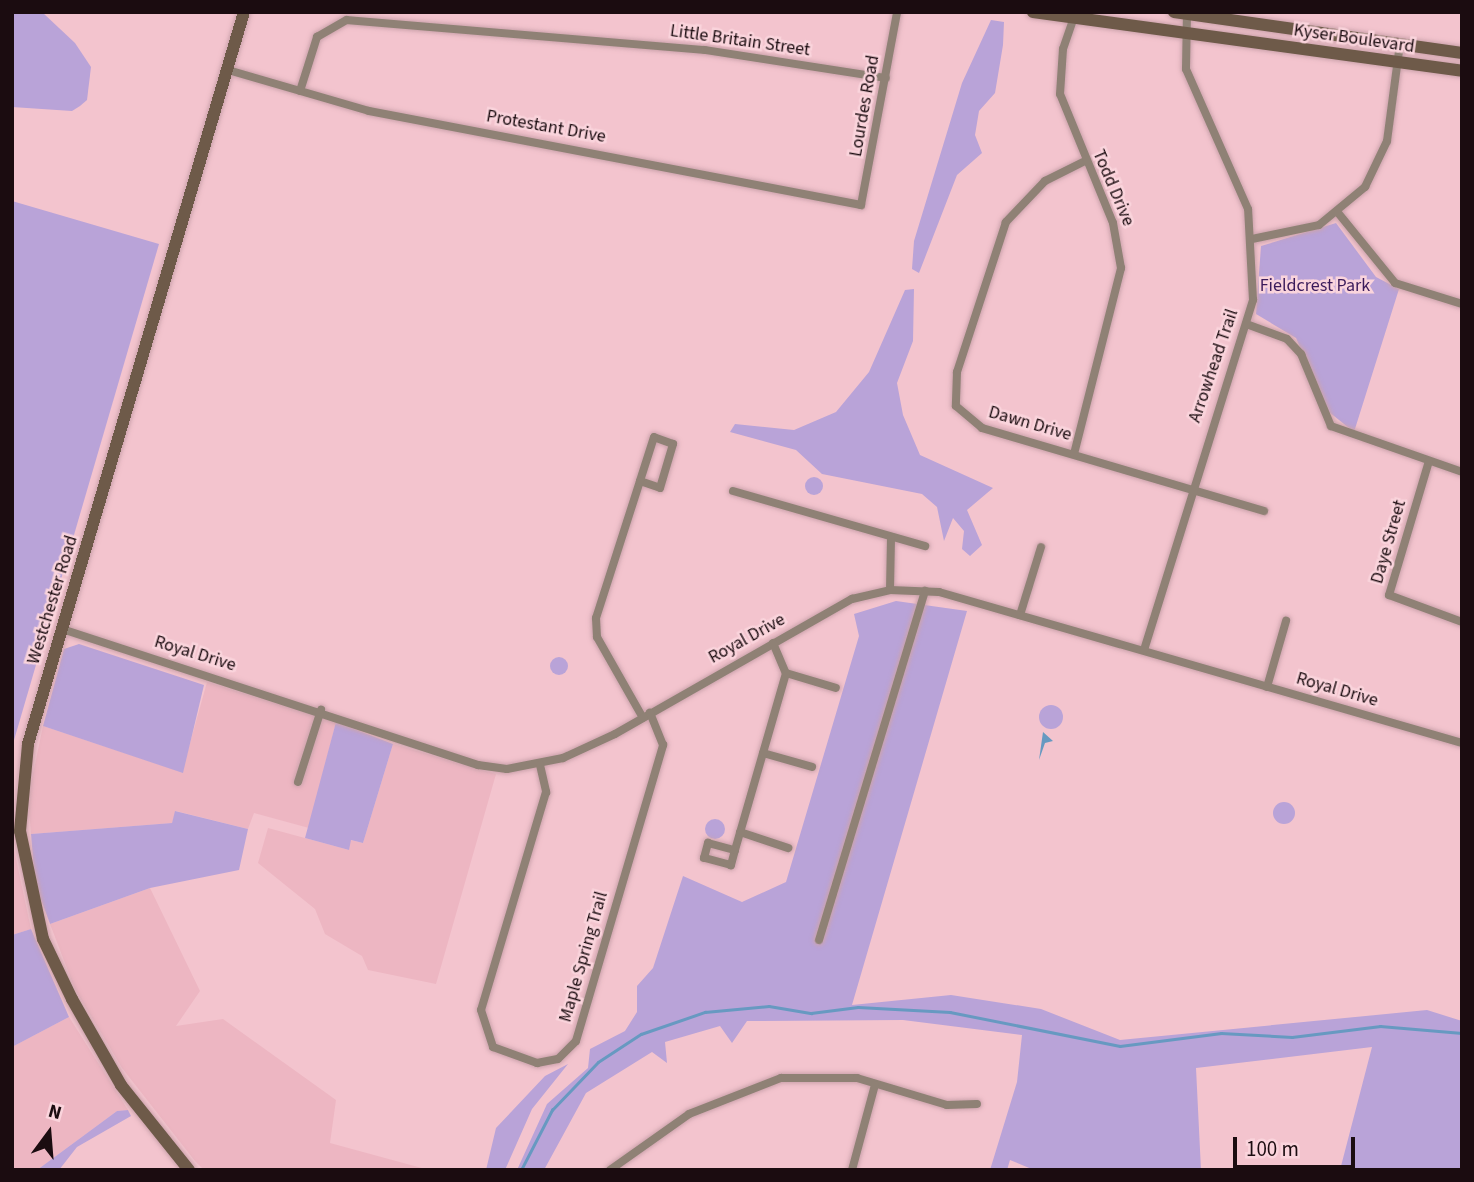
<!DOCTYPE html>
<style>
body{margin:0}
#map{position:relative;width:1474px;height:1182px;overflow:hidden;background:#f3c4ce;font-family:"Source Sans 3",sans-serif}
div>[style]{position:absolute}
[style*='--x']{left:calc(var(--x)*1px);top:calc(var(--y)*1px);width:calc(var(--w)*1px);rotate:calc(var(--a)*1deg)}
.built>*{inset:0;background:#edb6c2}
.green>*{inset:0;background:#b9a3d8}
.round{border-radius:50%}
.water>*{inset:0;background:#6799c1}
.stream>*{height:2.5px;margin:-1.25px;padding:0 1.25px;transform-origin:1.25px;border-radius:1.25px;background:#6799c1}
.roads{filter:drop-shadow(0 0 2px #cca3ac) drop-shadow(0 0 2px #cca3ac)}
.street>*{height:8px;margin:-4px;padding:0 4px;transform-origin:4px;border-radius:4px;background:#8f8175}
.secondary>*{height:12px;margin:-6px;padding:0 6px;transform-origin:6px;border-radius:6px;background:#6e5a49}
span{translate:-50% -50%;white-space:nowrap;text-align:center;line-height:1.15;-webkit-text-stroke:5px #fad4dc;paint-order:stroke}
.street-label{font-size:18px;color:#1b0c10}
.park-label{font-size:18px;color:#3b1b5b}
.frame{position:absolute;inset:0;border:14px solid #1b0c10;pointer-events:none}
.north{position:absolute;left:14px;top:1098px;width:70px;height:70px;-webkit-text-stroke:5px #fad4dc;paint-order:stroke;rotate:16deg;font-size:19px;font-weight:700;line-height:28px;text-align:center;color:#1b0c10}
.north::after{content:'';display:block;margin:auto;width:24px;height:32px;background:#1b0c10;clip-path:polygon(50% 0,100% 100%,50% 72%,0 100%)}
.scale{position:absolute;left:1233px;top:1137px;width:122px;height:32px;box-sizing:border-box;border:4px solid #1b0c10;border-top:0;padding-left:9px;font-size:21px;line-height:24px;white-space:nowrap;color:#1b0c10;-webkit-text-stroke:5px #fad4dc;paint-order:stroke}
</style>
<div id="map">
<div class="built">
<i style="clip-path:polygon(207px 682px,336px 722px,309px 828px,254px 813px,248px 829px,176px 811px,172px 823px,31px 834px,28px 798px,43px 726px,182px 772px)"></i>
<i style="clip-path:polygon(393px 744px,496px 774px,436px 984px,368px 970px,362px 956px,325px 934px,315px 909px,258px 863px,268px 828px,349px 850px,350px 840px,363px 843px)"></i>
<i style="clip-path:polygon(12px 840px,31px 929px,12px 935px)"></i>
<i style="clip-path:polygon(150px 888px,200px 991px,176px 1026px,223px 1019px,336px 1100px,330px 1143px,429px 1170px,204px 1170px,195px 1161px,122px 1068px,75px 989px,50px 924px)"></i>
<i style="clip-path:polygon(69px 1017px,128px 1110px,117px 1111px,37px 1170px,12px 1170px,12px 1047px)"></i>
</div>
<div class="green">
<i style="clip-path:polygon(12px 12px,42px 12px,75px 43px,91px 67px,87px 100px,80px 106px,72px 111px,12px 107px)"></i>
<i style="clip-path:polygon(991px 20px,1004px 22px,1003px 45px,995px 93px,979px 111px,975px 135px,982px 153px,957px 175px,919px 273px,912px 269px,914px 241px,962px 83px)"></i>
<i style="clip-path:polygon(12px 201px,159px 244px,12px 747px)"></i>
<i style="clip-path:polygon(1336px 223px,1376px 277px,1399px 289px,1354px 432px,1329px 412px,1296px 338px,1256px 314px,1261px 246px)"></i>
<i style="clip-path:polygon(914px 289px,913px 341px,897px 383px,903px 415px,920px 455px,993px 488px,967px 510px,982px 545px,970px 556px,962px 549px,964px 531px,953px 518px,944px 541px,937px 507px,922px 494px,822px 474px,796px 450px,730px 432px,735px 424px,794px 430px,836px 412px,869px 372px,905px 290px)"></i>
<i class="round" style="left:805px;top:477px;width:18px;height:18px"></i>
<i style="clip-path:polygon(896px 601px,967px 611px,852px 1005px,951px 995px,1041px 1009px,1120px 1040px,1427px 1010px,1462px 1021px,1462px 1170px,1340px 1170px,1372px 1047px,1196px 1068px,1201px 1170px,1034px 1170px,1010px 1160px,1007px 1170px,990px 1170px,1017px 1082px,1022px 1035px,903px 1020px,747px 1021px,732px 1043px,720px 1026px,665px 1042px,667px 1063px,652px 1052px,586px 1093px,544px 1170px,517px 1170px,547px 1104px,588px 1068px,590px 1049px,625px 1031px,637px 1012px,637px 986px,653px 968px,683px 876px,742px 902px,786px 882px,859px 636px,854px 614px)"></i>
<i style="clip-path:polygon(79px 644px,204px 685px,183px 773px,43px 726px,64px 649px)"></i>
<i class="round" style="left:550px;top:657px;width:18px;height:18px"></i>
<i class="round" style="left:1039px;top:705px;width:24px;height:24px"></i>
<i style="clip-path:polygon(336px 722px,393px 744px,363px 843px,351px 840px,349px 850px,305px 838px)"></i>
<i class="round" style="left:1273px;top:802px;width:22px;height:22px"></i>
<i style="clip-path:polygon(175px 811px,248px 829px,239px 870px,150px 888px,50px 924px,35px 883px,31px 834px,172px 823px)"></i>
<i class="round" style="left:705px;top:819px;width:20px;height:20px"></i>
<i style="clip-path:polygon(31px 929px,69px 1017px,12px 1047px,12px 935px)"></i>
<i style="clip-path:polygon(568px 1064px,532px 1109px,505px 1170px,486px 1170px,496px 1128px,545px 1076px)"></i>
<i style="clip-path:polygon(128px 1110px,131px 1116px,77px 1147px,59px 1170px,37px 1170px,117px 1111px)"></i>
</div>
<div class="water">
<i style="clip-path:polygon(1043px 732px,1053px 741px,1045px 743px,1039px 760px)"></i>
</div>
<div class="stream">
<i style="--x:521;--y:1170;--w:68;--a:-62.7"></i>
<i style="--x:552;--y:1110;--w:66;--a:-46.2"></i>
<i style="--x:598;--y:1062;--w:51;--a:-33.1"></i>
<i style="--x:641;--y:1034;--w:68;--a:-19"></i>
<i style="--x:705;--y:1012;--w:64;--a:-5.4"></i>
<i style="--x:769;--y:1006;--w:43;--a:9.5"></i>
<i style="--x:811;--y:1013;--w:47;--a:-7.3"></i>
<i style="--x:858;--y:1007;--w:92;--a:3.1"></i>
<i style="--x:950;--y:1012;--w:173;--a:11.3"></i>
<i style="--x:1120;--y:1046;--w:102;--a:-7.3"></i>
<i style="--x:1221;--y:1033;--w:71;--a:3.2"></i>
<i style="--x:1292;--y:1037;--w:89;--a:-7.1"></i>
<i style="--x:1380;--y:1026;--w:82;--a:4.9"></i>
</div>
<div class="roads">
<div class="street">
<i style="--x:228;--y:70;--w:147;--a:16.2"></i>
<i style="--x:369;--y:111;--w:501;--a:10.82"></i>
<i style="--x:861;--y:205;--w:196;--a:-79.4"></i>
<i style="--x:300;--y:91;--w:57;--a:-72.5"></i>
<i style="--x:317;--y:37;--w:34;--a:-30"></i>
<i style="--x:347;--y:20;--w:359;--a:4.8"></i>
<i style="--x:705;--y:50;--w:183;--a:8.8"></i>
<i style="--x:1085;--y:161;--w:45;--a:153.4"></i>
<i style="--x:1045;--y:181;--w:57;--a:133.6"></i>
<i style="--x:1006;--y:222;--w:158;--a:108.1"></i>
<i style="--x:957;--y:372;--w:34;--a:92"></i>
<i style="--x:956;--y:406;--w:34;--a:40"></i>
<i style="--x:982;--y:428;--w:294;--a:16.4"></i>
<i style="--x:1339;--y:214;--w:89;--a:50.9"></i>
<i style="--x:1395;--y:283;--w:70;--a:17.4"></i>
<i style="--x:1252;--y:239;--w:68;--a:-11.8"></i>
<i style="--x:1319;--y:225;--w:60;--a:-39.6"></i>
<i style="--x:1365;--y:187;--w:51;--a:-64.4"></i>
<i style="--x:1387;--y:141;--w:98;--a:-82.4"></i>
<i style="--x:1249;--y:325;--w:40;--a:20.2"></i>
<i style="--x:1287;--y:339;--w:21;--a:47"></i>
<i style="--x:1301;--y:354;--w:78;--a:67.4"></i>
<i style="--x:1331;--y:426;--w:139;--a:19.3"></i>
<i style="--x:1074;--y:454;--w:192;--a:-75.8"></i>
<i style="--x:1121;--y:268;--w:46;--a:-100.1"></i>
<i style="--x:1113;--y:223;--w:139;--a:-112.3"></i>
<i style="--x:1060;--y:94;--w:45;--a:-86.2"></i>
<i style="--x:1063;--y:49;--w:36;--a:-71"></i>
<i style="--x:1429;--y:461;--w:140;--a:106.6"></i>
<i style="--x:1389;--y:595;--w:78;--a:20.3"></i>
<i style="--x:640;--y:481;--w:21;--a:19"></i>
<i style="--x:660;--y:488;--w:46;--a:-73.5"></i>
<i style="--x:673;--y:444;--w:20;--a:-160"></i>
<i style="--x:654;--y:437;--w:46;--a:107.7"></i>
<i style="--x:640;--y:481;--w:144;--a:107.8"></i>
<i style="--x:596;--y:618;--w:19;--a:87"></i>
<i style="--x:597;--y:637;--w:93;--a:60.4"></i>
<i style="--x:733;--y:491;--w:200;--a:16"></i>
<i style="--x:890;--y:590;--w:53;--a:-88.9"></i>
<i style="--x:1020;--y:615;--w:71;--a:-72.8"></i>
<i style="--x:62;--y:629;--w:438;--a:18.1"></i>
<i style="--x:478;--y:765;--w:29;--a:8"></i>
<i style="--x:507;--y:769;--w:57;--a:-11.1"></i>
<i style="--x:563;--y:758;--w:57;--a:-24.8"></i>
<i style="--x:615;--y:734;--w:273;--a:-29.7"></i>
<i style="--x:852;--y:599;--w:39;--a:-13"></i>
<i style="--x:890;--y:590;--w:49;--a:2.3"></i>
<i style="--x:939;--y:592;--w:544;--a:16.1"></i>
<i style="--x:773;--y:643;--w:33;--a:67"></i>
<i style="--x:786;--y:673;--w:52;--a:16.7"></i>
<i style="--x:1144;--y:650;--w:367;--a:-72.7"></i>
<i style="--x:1253;--y:300;--w:91;--a:-93.1"></i>
<i style="--x:1248;--y:209;--w:153;--a:-113.9"></i>
<i style="--x:1186;--y:69;--w:55;--a:-89"></i>
<i style="--x:1267;--y:687;--w:69;--a:-73.9"></i>
<i style="--x:763;--y:753;--w:51;--a:15.9"></i>
<i style="--x:540;--y:765;--w:28;--a:77"></i>
<i style="--x:546;--y:792;--w:227;--a:106.6"></i>
<i style="--x:481;--y:1010;--w:39;--a:72"></i>
<i style="--x:493;--y:1047;--w:47;--a:20"></i>
<i style="--x:537;--y:1063;--w:21;--a:-11"></i>
<i style="--x:558;--y:1059;--w:25;--a:-45"></i>
<i style="--x:576;--y:1041;--w:309;--a:-73.6"></i>
<i style="--x:663;--y:745;--w:35;--a:-112"></i>
<i style="--x:298;--y:782;--w:76;--a:-72.3"></i>
<i style="--x:740;--y:832;--w:51;--a:18.4"></i>
<i style="--x:708;--y:843;--w:28;--a:15"></i>
<i style="--x:735;--y:850;--w:16;--a:105"></i>
<i style="--x:731;--y:865;--w:28;--a:-165"></i>
<i style="--x:704;--y:858;--w:16;--a:-75"></i>
<i style="--x:735;--y:850;--w:184;--a:-73.9"></i>
<i style="--x:819;--y:940;--w:365;--a:-73.1"></i>
<i style="--x:610;--y:1170;--w:97;--a:-35.3"></i>
<i style="--x:689;--y:1114;--w:99;--a:-21.4"></i>
<i style="--x:781;--y:1078;--w:76;--a:0"></i>
<i style="--x:857;--y:1078;--w:94;--a:16.7"></i>
<i style="--x:947;--y:1105;--w:30;--a:-2"></i>
<i style="--x:852;--y:1170;--w:88;--a:-74.9"></i>
</div>
<div class="secondary">
<i style="--x:1033;--y:12;--w:433;--a:7.8"></i>
<i style="--x:1174;--y:12;--w:291;--a:8.1"></i>
<i style="--x:189;--y:1170;--w:109;--a:-128.7"></i>
<i style="--x:121;--y:1085;--w:99;--a:-119.7"></i>
<i style="--x:72;--y:999;--w:67;--a:-115.8"></i>
<i style="--x:43;--y:939;--w:110;--a:-102"></i>
<i style="--x:20;--y:831;--w:87;--a:-84.7"></i>
<i style="--x:28;--y:744;--w:763;--a:-73.56"></i>
</div>
</div>
<div class="street-label">
<span style="left:1354px;top:39px;rotate:8deg">Kyser Boulevard</span>
<span style="left:740px;top:41px;rotate:8deg">Little Britain Street</span>
<span style="left:865px;top:106px;rotate:-80deg">Lourdes Road</span>
<span style="left:546px;top:127px;rotate:10deg">Protestant Drive</span>
<span style="left:1113px;top:188px;rotate:67deg">Todd Drive</span>
<span style="left:1214px;top:366px;rotate:-71deg">Arrowhead Trail</span>
<span style="left:1030px;top:424px;rotate:16deg">Dawn Drive</span>
<span style="left:1389px;top:542px;rotate:-74deg">Daye Street</span>
<span style="left:53px;top:600px;rotate:-73deg">Westchester Road</span>
<span style="left:747px;top:639px;rotate:-29deg">Royal Drive</span>
<span style="left:195px;top:654px;rotate:17deg">Royal Drive</span>
<span style="left:1337px;top:690px;rotate:16deg">Royal Drive</span>
<span style="left:584px;top:957px;rotate:-74deg">Maple Spring Trail</span>
</div>
<div class="park-label">
<span style="left:1315px;top:286px">Fieldcrest Park</span>
</div>
<div class="frame"></div>
<div class="north">N</div>
<div class="scale">100 m</div>
</div>
